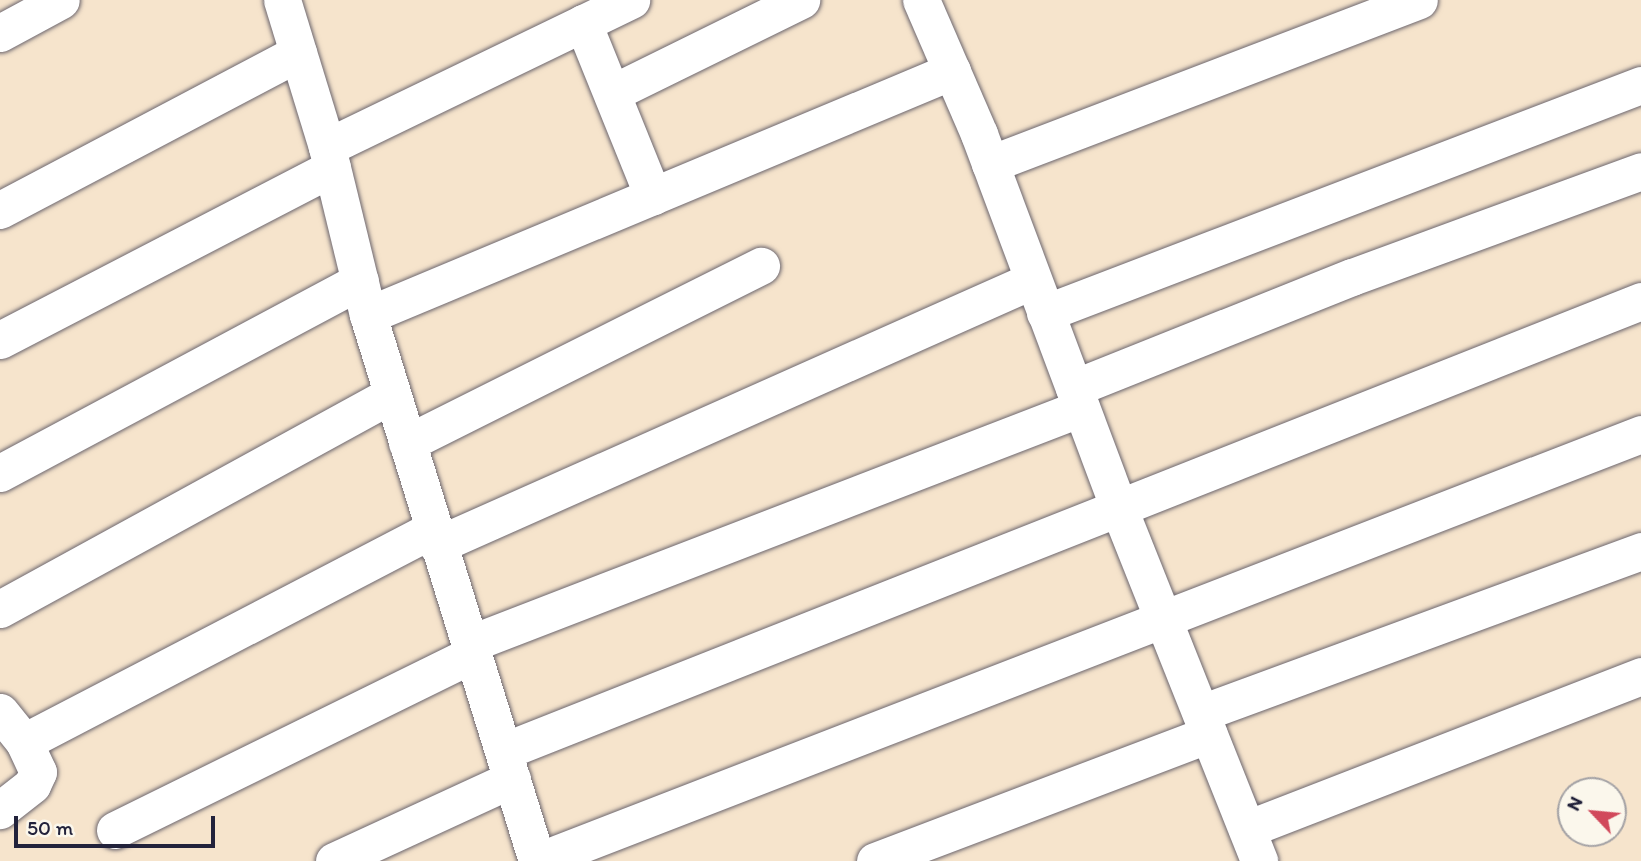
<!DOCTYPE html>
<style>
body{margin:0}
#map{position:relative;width:1641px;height:861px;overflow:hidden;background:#f6e4cc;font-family:Itim,sans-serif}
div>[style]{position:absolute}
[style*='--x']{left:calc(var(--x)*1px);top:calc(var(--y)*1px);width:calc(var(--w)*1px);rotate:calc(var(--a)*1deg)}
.roads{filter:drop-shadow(0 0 2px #6c666e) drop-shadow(0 0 2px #6c666e)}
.minor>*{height:37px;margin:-18.5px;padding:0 18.5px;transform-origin:18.5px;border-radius:18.5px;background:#fff}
span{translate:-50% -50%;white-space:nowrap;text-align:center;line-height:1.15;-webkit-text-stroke:5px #fbf7ec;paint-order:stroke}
.north{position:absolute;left:1557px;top:777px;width:70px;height:70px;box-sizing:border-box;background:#fbf7ec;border:2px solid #a4a2a5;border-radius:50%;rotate:296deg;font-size:19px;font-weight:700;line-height:28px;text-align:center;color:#22223b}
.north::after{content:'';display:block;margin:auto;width:24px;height:32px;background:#d1495b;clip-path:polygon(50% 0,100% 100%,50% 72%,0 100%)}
.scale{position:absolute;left:14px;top:816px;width:201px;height:32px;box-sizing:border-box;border:4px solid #22223b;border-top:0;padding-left:9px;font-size:21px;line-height:24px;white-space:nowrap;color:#22223b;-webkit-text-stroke:5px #fbf7ec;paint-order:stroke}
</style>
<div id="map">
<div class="roads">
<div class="minor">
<i style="--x:282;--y:0;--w:154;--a:73"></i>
<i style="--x:327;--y:147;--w:173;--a:76.3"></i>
<i style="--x:368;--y:315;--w:572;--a:72.8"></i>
<i style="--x:921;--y:0;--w:146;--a:66.6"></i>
<i style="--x:979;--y:134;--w:397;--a:69.5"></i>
<i style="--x:1118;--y:506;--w:382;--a:68.3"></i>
<i style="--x:583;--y:23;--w:187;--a:68"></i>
<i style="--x:0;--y:33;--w:69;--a:-28.4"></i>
<i style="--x:612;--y:93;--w:211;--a:-26.2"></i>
<i style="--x:327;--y:147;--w:338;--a:-25.8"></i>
<i style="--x:990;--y:164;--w:459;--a:-20.9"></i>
<i style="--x:0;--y:210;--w:337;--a:-27.8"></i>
<i style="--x:1045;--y:313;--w:638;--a:-20.93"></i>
<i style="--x:368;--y:315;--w:633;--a:-22.68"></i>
<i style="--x:0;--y:340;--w:374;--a:-27.4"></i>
<i style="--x:1074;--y:388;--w:299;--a:-21.8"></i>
<i style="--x:1352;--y:277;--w:308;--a:-20.1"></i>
<i style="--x:407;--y:443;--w:396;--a:-26.6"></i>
<i style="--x:0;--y:473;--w:408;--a:-28.1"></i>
<i style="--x:437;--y:545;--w:652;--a:-23.97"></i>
<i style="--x:0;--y:609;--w:447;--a:-28.7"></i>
<i style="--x:469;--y:644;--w:656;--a:-21.09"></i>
<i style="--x:0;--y:712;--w:38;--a:51"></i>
<i style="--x:24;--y:742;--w:33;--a:65"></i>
<i style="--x:38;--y:772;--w:14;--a:115"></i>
<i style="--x:32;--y:785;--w:41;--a:142"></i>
<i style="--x:1201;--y:713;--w:469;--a:-20.2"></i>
<i style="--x:24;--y:742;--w:461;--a:-27.5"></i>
<i style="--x:504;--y:751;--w:1223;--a:-21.59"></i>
<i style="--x:1247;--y:829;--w:423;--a:-21.2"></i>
<i style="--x:115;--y:830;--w:398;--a:-26.2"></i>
<i style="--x:334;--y:861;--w:196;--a:-24.7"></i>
<i style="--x:538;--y:861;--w:1183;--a:-21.16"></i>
<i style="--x:875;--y:861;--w:357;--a:-20.8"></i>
</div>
</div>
<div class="north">N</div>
<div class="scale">50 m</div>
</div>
